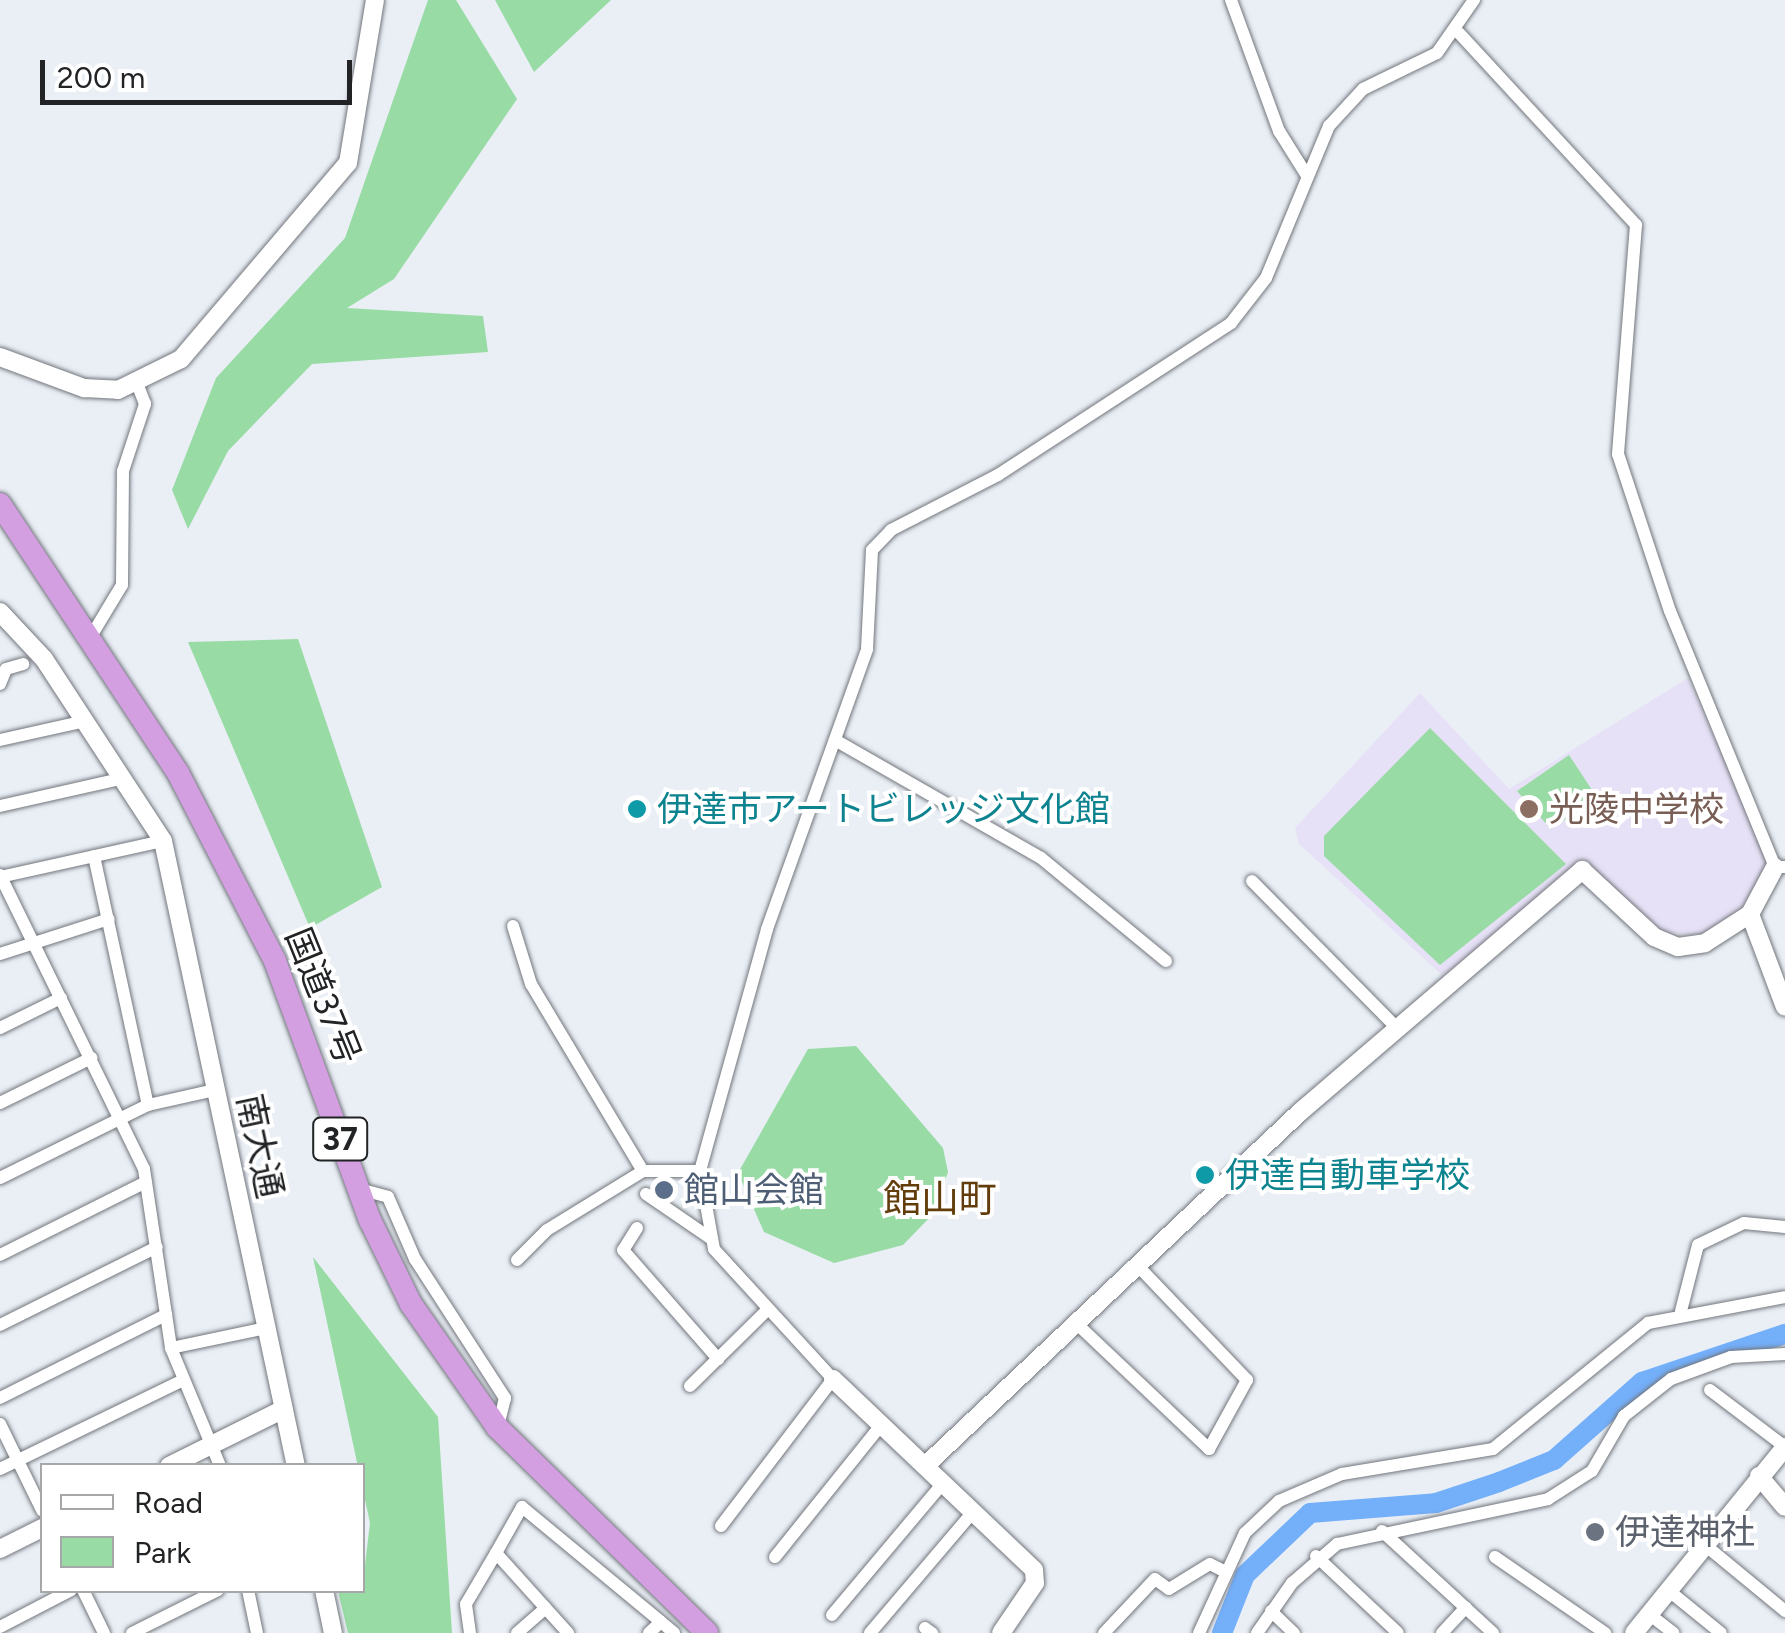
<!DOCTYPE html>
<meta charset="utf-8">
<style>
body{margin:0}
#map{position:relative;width:1785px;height:1633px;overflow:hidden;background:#eaeff6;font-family:Figtree,"Noto Sans JP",sans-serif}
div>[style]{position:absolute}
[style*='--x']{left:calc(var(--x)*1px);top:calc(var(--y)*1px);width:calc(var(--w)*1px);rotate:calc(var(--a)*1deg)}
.education>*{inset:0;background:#e7e1f7}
.green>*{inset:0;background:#98dba4}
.river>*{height:20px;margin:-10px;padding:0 10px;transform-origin:10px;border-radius:10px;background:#74affa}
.roads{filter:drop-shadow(0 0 2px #72767c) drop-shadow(0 0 2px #72767c)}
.street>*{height:12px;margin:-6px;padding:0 6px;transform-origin:6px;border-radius:6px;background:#fff}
.secondary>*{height:18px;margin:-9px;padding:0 9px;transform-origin:9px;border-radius:9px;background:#fff}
.highway>*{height:22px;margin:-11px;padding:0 11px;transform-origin:11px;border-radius:11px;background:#d39fe1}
.dots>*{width:28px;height:28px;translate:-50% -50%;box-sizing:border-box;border:5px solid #fff;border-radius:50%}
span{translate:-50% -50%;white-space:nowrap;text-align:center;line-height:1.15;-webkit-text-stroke:8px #fff;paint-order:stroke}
.shield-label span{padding:2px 8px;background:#fff;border:2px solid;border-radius:8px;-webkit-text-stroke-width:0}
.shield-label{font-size:32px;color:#212325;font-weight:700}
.culture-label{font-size:35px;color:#0d838f}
.left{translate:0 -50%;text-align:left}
.education-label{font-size:35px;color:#785e54}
.street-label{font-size:35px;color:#212325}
.service-label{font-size:35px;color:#4e5e75}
.worship-label{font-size:35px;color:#5b616d}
.neighbourhood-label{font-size:38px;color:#623d0b}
.legend{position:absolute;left:40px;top:1463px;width:325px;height:130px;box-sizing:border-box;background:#fff;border:2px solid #a6a7a8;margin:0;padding:12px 18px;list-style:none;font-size:30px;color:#212325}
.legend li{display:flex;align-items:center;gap:20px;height:50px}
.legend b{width:50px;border:2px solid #a6a7a8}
.scale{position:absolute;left:40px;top:60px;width:312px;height:45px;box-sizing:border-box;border:5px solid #212325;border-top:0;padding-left:12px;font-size:30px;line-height:35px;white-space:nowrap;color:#212325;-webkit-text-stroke:8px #fff;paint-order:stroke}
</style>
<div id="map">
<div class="education">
<i style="clip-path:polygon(1688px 678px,1769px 862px,1736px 917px,1702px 937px,1662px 931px,1582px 860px,1443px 976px,1299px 844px,1295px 828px,1420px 693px,1509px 789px)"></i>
</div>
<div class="green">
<i style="clip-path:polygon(428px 0,456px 0,517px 99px,394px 279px,347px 308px,483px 316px,488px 352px,312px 364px,228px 451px,188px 529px,172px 490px,216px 378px,345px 238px)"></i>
<i style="clip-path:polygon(495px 0,611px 0,534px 72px)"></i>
<i style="clip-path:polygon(298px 639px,382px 887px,310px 928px,188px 642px)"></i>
<i style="clip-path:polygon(1430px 728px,1566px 864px,1440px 965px,1324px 856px,1324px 836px)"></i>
<i style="clip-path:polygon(1569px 755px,1598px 799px,1551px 829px,1517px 791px)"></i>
<i style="clip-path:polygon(856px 1046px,943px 1148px,948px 1172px,932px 1215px,903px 1245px,834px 1263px,764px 1232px,738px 1173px,808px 1049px)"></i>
<i style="clip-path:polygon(313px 1257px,438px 1417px,452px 1633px,348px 1633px,338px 1591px,362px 1590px,370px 1523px)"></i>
</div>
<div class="river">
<i style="--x:1222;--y:1633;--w:62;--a:-68.4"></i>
<i style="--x:1245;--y:1575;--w:90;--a:-43.6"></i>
<i style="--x:1310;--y:1513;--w:126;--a:-4.5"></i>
<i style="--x:1436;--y:1503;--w:66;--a:-18.4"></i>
<i style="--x:1499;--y:1482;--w:59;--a:-21.8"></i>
<i style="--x:1554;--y:1460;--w:118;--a:-41.6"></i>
<i style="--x:1642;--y:1382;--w:151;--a:-18.6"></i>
</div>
<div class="roads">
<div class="street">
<i style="--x:1231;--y:0;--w:140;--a:69.9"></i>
<i style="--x:1279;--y:131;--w:51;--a:57.9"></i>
<i style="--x:1459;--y:33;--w:261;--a:47.3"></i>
<i style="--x:1636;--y:225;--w:230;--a:94.5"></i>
<i style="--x:1618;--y:454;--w:165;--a:71.7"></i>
<i style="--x:1670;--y:611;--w:277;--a:67.7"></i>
<i style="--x:1775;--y:867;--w:10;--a:0"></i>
<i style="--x:90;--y:638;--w:62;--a:-58.9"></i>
<i style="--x:122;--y:585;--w:114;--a:-89.5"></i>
<i style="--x:123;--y:471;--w:71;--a:-71.8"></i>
<i style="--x:145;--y:404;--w:19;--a:-111"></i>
<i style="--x:0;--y:684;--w:16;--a:-68"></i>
<i style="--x:6;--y:669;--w:18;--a:-16"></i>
<i style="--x:0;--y:740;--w:87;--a:-12.6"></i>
<i style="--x:835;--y:740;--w:237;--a:29.8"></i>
<i style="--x:1041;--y:858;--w:162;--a:39.5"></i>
<i style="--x:0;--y:806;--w:127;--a:-12.7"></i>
<i style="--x:94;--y:856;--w:255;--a:77.8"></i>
<i style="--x:0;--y:875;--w:327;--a:63.9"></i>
<i style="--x:144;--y:1169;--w:181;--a:81.4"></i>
<i style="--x:171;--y:1348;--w:128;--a:67.4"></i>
<i style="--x:0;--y:877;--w:167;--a:-12.5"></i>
<i style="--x:1252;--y:881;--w:206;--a:45.4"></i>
<i style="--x:513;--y:926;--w:61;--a:72.8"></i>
<i style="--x:531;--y:984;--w:218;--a:59.1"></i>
<i style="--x:0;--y:954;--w:114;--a:-17.8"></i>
<i style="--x:0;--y:1028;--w:68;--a:-26.2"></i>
<i style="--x:0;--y:1103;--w:102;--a:-26.3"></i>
<i style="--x:0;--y:1178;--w:165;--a:-26.3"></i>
<i style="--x:148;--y:1105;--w:69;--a:-12.6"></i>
<i style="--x:359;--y:1189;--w:30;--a:15"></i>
<i style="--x:388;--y:1197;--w:68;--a:66.5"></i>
<i style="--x:415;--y:1259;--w:166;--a:57.1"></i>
<i style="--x:505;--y:1398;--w:29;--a:104"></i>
<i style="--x:646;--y:1194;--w:78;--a:34.5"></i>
<i style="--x:637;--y:1228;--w:26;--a:122"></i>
<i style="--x:623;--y:1250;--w:145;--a:48.9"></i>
<i style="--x:0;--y:1255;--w:163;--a:-26.6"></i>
<i style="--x:517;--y:1260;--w:42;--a:-45"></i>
<i style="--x:547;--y:1230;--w:113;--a:-31.6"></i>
<i style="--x:643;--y:1171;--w:57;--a:0"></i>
<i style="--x:1681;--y:1311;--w:68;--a:-75.6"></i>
<i style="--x:1698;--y:1245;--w:51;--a:-25.6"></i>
<i style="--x:1744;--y:1223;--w:41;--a:5.6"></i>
<i style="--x:1077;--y:1324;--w:182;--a:43.4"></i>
<i style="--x:1209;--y:1449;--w:79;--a:-61.2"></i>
<i style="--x:1247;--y:1380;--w:158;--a:-133.7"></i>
<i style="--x:0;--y:1325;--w:175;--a:-26.4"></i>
<i style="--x:171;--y:1348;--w:98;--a:-11.8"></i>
<i style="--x:690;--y:1386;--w:108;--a:-44.6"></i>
<i style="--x:1710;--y:1390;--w:94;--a:37.2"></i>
<i style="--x:0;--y:1398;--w:186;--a:-26.6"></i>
<i style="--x:0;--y:1424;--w:96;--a:64"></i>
<i style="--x:0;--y:1469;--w:203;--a:-25.9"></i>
<i style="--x:721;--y:1526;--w:185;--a:-52.7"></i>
<i style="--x:833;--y:1379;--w:176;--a:-132.5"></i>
<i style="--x:714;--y:1249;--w:79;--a:-100.2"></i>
<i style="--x:700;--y:1171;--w:251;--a:-74.5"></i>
<i style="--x:767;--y:929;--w:297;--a:-70.3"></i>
<i style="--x:867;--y:649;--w:99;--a:-87.1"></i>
<i style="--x:872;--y:550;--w:28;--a:-46"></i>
<i style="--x:891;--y:530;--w:120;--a:-27.2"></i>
<i style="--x:998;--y:475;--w:278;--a:-33.1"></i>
<i style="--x:1231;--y:323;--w:57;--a:-52.1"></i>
<i style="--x:1266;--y:278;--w:165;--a:-67.5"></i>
<i style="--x:1329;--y:126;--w:50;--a:-47.4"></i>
<i style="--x:1363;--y:89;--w:82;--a:-25.9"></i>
<i style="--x:1437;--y:53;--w:65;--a:-55.1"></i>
<i style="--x:1382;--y:1531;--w:151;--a:42.6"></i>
<i style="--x:1705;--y:1545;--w:104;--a:39.5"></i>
<i style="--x:496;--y:1553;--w:53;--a:-60.5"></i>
<i style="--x:522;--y:1507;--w:180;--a:39.6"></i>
<i style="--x:1316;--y:1556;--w:112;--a:43.2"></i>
<i style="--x:775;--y:1557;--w:171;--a:-51.2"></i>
<i style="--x:1495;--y:1557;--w:134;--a:34.6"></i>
<i style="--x:83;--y:1590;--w:48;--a:64"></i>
<i style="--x:248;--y:1590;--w:44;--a:78.2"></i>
<i style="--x:1668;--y:1590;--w:68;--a:39.1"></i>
<i style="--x:1271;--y:1611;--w:32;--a:44"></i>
<i style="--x:1649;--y:1614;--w:31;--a:38"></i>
<i style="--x:832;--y:1615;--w:172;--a:-49.9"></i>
<i style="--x:0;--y:1627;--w:80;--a:-27.5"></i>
<i style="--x:925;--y:1628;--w:9;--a:36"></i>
<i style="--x:132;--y:1633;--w:96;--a:-26.6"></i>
<i style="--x:470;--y:1633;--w:29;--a:-98"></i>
<i style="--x:466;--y:1604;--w:59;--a:-59.5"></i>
<i style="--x:496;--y:1553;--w:108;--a:48"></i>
<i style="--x:517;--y:1633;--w:38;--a:-41"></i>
<i style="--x:649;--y:1633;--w:16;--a:-43"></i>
<i style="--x:661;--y:1622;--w:17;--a:40"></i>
<i style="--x:870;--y:1633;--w:160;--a:-49.6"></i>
<i style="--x:1104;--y:1633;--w:74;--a:-46.6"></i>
<i style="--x:1155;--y:1579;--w:17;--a:36"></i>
<i style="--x:1169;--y:1589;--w:48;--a:-31.4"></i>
<i style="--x:1210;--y:1564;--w:13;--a:27"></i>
<i style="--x:1199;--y:1633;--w:110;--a:-65.3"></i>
<i style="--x:1245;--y:1533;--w:47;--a:-43.3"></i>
<i style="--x:1279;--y:1501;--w:69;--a:-23.2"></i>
<i style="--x:1342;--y:1474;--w:153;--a:-9.4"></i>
<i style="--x:1493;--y:1449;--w:200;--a:-39.1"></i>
<i style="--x:1648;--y:1323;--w:139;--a:-10.7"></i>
<i style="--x:1257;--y:1633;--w:61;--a:-55"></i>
<i style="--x:1292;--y:1583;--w:60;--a:-40.9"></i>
<i style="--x:1337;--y:1544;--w:216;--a:-12"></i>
<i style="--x:1548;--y:1499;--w:52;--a:-32.5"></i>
<i style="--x:1592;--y:1471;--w:64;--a:-59.8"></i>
<i style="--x:1624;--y:1416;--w:60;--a:-38.2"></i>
<i style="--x:1671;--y:1379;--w:64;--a:-20.1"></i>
<i style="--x:1731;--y:1357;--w:54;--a:-3.2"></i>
<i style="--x:1442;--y:1633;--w:35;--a:-47"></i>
</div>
<div class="secondary">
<i style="--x:0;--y:357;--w:90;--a:20.3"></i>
<i style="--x:84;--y:388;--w:34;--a:3"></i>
<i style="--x:118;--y:390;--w:70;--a:-26.2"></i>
<i style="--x:181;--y:359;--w:257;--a:-49.6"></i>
<i style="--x:348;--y:163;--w:165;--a:-80.6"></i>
<i style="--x:0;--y:612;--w:64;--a:46.9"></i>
<i style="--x:44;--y:659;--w:217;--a:56.8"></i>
<i style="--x:163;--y:841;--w:639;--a:77.99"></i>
<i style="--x:1750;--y:914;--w:99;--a:69.4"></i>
<i style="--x:833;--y:1379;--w:277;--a:43.5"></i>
<i style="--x:1034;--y:1570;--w:13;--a:86"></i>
<i style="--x:1035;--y:1583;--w:60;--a:124.2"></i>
<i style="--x:169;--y:1466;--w:128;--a:-26.4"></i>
<i style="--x:925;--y:1466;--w:516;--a:-43.35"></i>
<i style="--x:1300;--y:1112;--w:372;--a:-40.6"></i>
<i style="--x:1582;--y:870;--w:98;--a:42.9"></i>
<i style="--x:1654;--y:937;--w:26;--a:23"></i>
<i style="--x:1678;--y:947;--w:27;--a:-8"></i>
<i style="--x:1705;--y:943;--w:54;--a:-32.8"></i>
<i style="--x:1750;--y:914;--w:53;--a:-62"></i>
<i style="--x:1759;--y:1476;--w:40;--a:50"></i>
<i style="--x:0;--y:1549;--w:47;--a:-26.6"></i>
<i style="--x:324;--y:1590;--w:44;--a:78.2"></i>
<i style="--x:1634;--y:1633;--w:240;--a:-50.9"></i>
</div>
<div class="highway">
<i style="--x:0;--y:504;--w:323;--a:56.5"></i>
<i style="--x:178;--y:773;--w:212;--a:62.7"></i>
<i style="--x:275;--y:961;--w:276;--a:69.9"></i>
<i style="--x:370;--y:1220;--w:93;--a:64"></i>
<i style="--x:411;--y:1304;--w:150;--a:55"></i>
<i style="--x:497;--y:1427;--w:294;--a:44.4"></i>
</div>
</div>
<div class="dots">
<i style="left:637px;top:809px;background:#0f9aa8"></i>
<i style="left:1529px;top:809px;background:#8d6e63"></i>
<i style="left:1205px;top:1175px;background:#0f9aa8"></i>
<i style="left:664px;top:1190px;background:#5c6f8a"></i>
<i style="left:1595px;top:1532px;background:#6b7280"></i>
</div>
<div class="shield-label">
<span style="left:340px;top:1139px">37</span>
</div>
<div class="culture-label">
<span class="left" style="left:657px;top:809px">伊達市アートビレッジ文化館</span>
<span class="left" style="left:1225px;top:1175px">伊達自動車学校</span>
</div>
<div class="education-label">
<span class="left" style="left:1549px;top:809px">光陵中学校</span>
</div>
<div class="street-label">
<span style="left:323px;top:996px;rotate:68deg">国道37号</span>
<span style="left:260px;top:1146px;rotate:78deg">南大通</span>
</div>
<div class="service-label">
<span class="left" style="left:684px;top:1190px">館山会館</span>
</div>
<div class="worship-label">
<span class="left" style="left:1615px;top:1532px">伊達神社</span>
</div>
<div class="neighbourhood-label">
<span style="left:940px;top:1200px">館山町</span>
</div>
<ul class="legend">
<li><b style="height:12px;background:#fff"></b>Road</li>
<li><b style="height:28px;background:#98dba4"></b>Park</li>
</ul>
<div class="scale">200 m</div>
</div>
